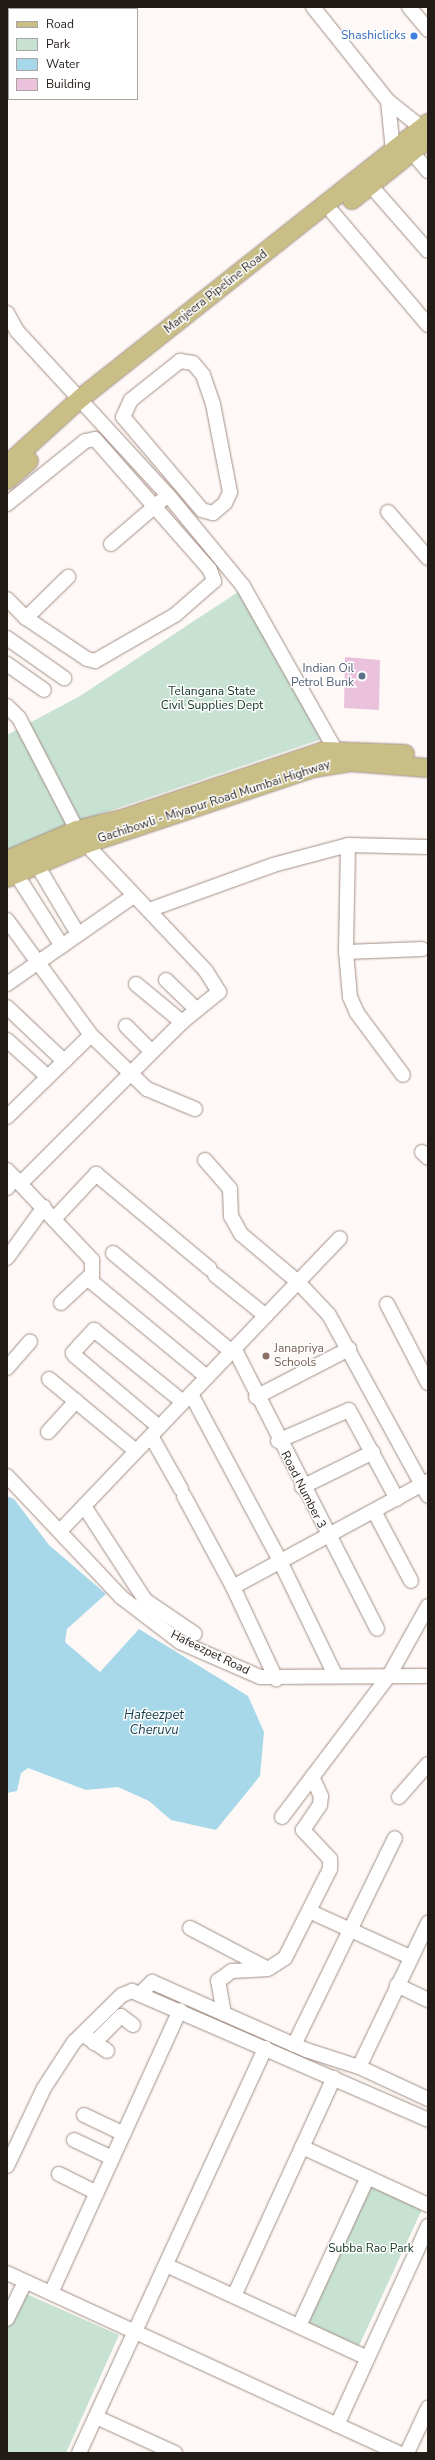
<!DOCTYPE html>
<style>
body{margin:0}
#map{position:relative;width:435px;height:2460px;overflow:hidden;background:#fef9f7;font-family:"Nunito Sans",sans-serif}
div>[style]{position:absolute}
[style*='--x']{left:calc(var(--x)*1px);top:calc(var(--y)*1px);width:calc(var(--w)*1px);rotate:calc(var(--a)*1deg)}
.green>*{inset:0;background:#c7e1d3}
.water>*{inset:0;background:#a7d8e9}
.building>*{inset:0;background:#eac2db}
.roads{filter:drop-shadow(0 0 1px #a28e83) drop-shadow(0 0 1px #a28e83)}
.minor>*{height:14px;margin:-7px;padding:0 7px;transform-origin:7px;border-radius:7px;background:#fff}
.major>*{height:18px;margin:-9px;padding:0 9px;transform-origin:9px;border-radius:9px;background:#c9be85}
.dots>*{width:11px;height:11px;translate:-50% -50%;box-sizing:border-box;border:2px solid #fff;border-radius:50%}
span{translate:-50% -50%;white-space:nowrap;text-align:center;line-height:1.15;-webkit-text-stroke:3px #fff;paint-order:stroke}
.shop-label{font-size:12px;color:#366cbe}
.right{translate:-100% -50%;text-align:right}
.street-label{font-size:12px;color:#231b17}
.service-label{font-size:12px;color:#4e5e75}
.park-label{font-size:12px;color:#0f3323}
.education-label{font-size:12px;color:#785e54}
.left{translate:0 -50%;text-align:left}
.water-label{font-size:13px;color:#103c48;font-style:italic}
.frame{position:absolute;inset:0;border:8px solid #231b17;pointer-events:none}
.legend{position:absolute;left:8px;top:8px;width:130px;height:92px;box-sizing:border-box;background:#fff;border:1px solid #a7a4a2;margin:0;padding:5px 7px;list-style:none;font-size:12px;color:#231b17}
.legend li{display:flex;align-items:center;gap:8px;height:20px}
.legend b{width:20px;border:1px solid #a7a4a2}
</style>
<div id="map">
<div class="green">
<i style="clip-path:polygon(238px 592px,325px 738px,86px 819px,7px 853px,7px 735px,80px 696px)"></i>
<i style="clip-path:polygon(370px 2180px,424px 2205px,358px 2348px,304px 2323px)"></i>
<i style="clip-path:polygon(22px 2292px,119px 2335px,66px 2453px,7px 2453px,7px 2325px)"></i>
</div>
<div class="water">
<i style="clip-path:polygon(7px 1496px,14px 1499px,49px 1545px,106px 1594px,67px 1629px,65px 1642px,100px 1672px,139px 1629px,248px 1696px,264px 1732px,260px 1776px,216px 1830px,171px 1820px,149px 1801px,118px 1787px,86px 1790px,28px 1768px,21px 1773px,17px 1791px,7px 1793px)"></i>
</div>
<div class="building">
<i style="clip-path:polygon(345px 657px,380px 660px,379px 710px,344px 708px)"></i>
</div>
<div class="roads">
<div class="minor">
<i style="--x:313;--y:7;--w:120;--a:51.4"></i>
<i style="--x:388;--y:101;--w:43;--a:38.5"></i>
<i style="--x:409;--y:7;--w:30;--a:50"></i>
<i style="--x:107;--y:9;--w:4;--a:-34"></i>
<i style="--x:7;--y:83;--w:3;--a:45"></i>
<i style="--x:388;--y:101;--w:50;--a:84.3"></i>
<i style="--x:412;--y:152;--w:25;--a:50"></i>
<i style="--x:371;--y:186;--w:86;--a:48.8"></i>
<i style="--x:333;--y:213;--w:147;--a:49.7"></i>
<i style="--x:7;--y:313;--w:21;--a:61"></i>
<i style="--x:17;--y:331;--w:223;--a:47.4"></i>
<i style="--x:168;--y:495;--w:118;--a:50.5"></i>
<i style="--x:243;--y:586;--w:187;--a:60.6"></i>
<i style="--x:180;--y:361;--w:13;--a:9"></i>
<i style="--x:193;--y:363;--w:16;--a:50"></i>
<i style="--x:203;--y:375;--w:31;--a:71"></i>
<i style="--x:213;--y:404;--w:90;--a:79.1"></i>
<i style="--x:230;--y:492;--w:12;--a:114"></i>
<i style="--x:225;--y:503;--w:16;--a:140"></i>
<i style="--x:213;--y:513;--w:11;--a:-165"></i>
<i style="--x:202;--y:510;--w:122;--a:-130.3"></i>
<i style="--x:123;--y:417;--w:19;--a:-65"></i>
<i style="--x:131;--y:400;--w:63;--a:-38.5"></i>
<i style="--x:7;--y:504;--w:100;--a:-38.9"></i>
<i style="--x:85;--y:441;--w:10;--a:-11"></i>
<i style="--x:95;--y:439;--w:174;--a:48.7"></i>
<i style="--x:210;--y:570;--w:12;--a:70"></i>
<i style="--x:214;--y:581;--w:52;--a:138.9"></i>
<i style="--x:175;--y:615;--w:92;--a:150.1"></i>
<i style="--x:95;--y:661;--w:8;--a:-166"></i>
<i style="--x:87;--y:659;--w:73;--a:-146.1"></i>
<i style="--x:26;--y:618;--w:27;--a:-135"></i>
<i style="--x:388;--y:512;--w:61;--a:49"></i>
<i style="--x:111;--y:544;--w:66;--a:-40.7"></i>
<i style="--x:26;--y:618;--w:59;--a:-44.3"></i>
<i style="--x:7;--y:638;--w:70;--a:35.1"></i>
<i style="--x:7;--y:664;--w:45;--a:35.1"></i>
<i style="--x:7;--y:706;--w:17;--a:45"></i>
<i style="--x:19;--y:718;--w:126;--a:62.6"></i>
<i style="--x:348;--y:845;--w:107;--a:91.1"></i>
<i style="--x:346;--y:952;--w:45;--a:84.9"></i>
<i style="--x:350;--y:997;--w:17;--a:66"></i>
<i style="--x:357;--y:1013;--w:77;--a:53.4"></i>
<i style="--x:37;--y:865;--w:80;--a:59.3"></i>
<i style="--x:11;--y:866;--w:95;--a:57.5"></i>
<i style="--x:149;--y:910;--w:132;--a:-19.9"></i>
<i style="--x:273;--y:865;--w:78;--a:-14.9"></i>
<i style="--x:348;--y:845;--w:80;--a:1.4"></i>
<i style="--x:7;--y:920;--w:142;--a:53.9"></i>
<i style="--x:91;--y:1035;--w:78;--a:44"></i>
<i style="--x:147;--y:1089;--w:52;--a:22.6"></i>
<i style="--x:346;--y:952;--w:76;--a:-2.3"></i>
<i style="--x:166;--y:980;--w:42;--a:44"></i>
<i style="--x:7;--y:984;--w:152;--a:-34.8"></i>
<i style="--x:136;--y:984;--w:60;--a:39.6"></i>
<i style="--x:7;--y:1007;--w:79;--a:43.5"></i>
<i style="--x:126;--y:1026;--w:35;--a:45"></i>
<i style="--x:7;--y:1040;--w:55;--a:42.1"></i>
<i style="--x:7;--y:1117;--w:117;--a:-44.3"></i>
<i style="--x:422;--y:1152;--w:8;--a:45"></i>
<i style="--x:205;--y:1160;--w:38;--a:49"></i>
<i style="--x:230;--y:1189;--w:27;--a:88"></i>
<i style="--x:231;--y:1216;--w:21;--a:61"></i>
<i style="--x:241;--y:1234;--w:75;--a:40.1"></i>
<i style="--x:298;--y:1282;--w:45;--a:46.8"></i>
<i style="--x:329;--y:1315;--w:206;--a:61.3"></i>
<i style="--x:7;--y:1170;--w:124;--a:46.6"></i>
<i style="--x:92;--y:1260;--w:22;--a:90"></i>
<i style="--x:92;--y:1282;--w:149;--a:39.6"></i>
<i style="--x:22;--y:1182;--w:226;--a:-45"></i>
<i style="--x:182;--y:1022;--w:48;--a:-39"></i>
<i style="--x:219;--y:992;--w:25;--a:-122"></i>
<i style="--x:206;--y:971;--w:175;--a:-133.4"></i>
<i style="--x:7;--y:1188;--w:13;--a:-51"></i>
<i style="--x:54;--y:1219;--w:62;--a:-47"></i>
<i style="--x:96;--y:1174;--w:148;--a:39.8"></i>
<i style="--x:113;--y:1253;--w:155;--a:39.8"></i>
<i style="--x:7;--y:1258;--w:63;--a:-54"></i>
<i style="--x:215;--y:1275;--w:65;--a:38.8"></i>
<i style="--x:61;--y:1303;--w:40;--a:-43"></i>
<i style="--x:387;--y:1304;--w:89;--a:62.6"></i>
<i style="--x:234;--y:1348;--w:315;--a:63"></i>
<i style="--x:7;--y:1368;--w:35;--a:-49"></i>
<i style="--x:49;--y:1379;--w:113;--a:39.6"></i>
<i style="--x:191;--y:1394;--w:189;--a:61.9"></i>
<i style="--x:280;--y:1561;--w:127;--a:64.2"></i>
<i style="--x:256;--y:1397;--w:105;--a:-27.3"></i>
<i style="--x:159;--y:1427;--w:110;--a:-139.8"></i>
<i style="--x:75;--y:1356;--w:4;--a:-124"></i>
<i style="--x:73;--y:1353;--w:11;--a:-49"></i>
<i style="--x:80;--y:1345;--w:21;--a:-47"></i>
<i style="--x:94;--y:1330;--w:114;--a:39"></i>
<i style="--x:48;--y:1432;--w:42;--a:-47.9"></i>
<i style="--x:151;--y:1436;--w:61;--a:60.5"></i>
<i style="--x:278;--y:1441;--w:77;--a:-23.6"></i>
<i style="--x:349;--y:1410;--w:101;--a:61.7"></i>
<i style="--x:7;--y:1476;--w:166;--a:46.7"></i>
<i style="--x:121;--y:1597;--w:74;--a:37.3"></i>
<i style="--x:180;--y:1642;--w:87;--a:23.6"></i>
<i style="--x:260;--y:1677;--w:168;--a:-0.3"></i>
<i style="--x:302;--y:1487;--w:79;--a:-26.2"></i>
<i style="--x:184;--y:1496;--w:103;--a:61.7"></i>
<i style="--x:233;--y:1587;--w:102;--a:64.9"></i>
<i style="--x:84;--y:1506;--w:112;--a:57"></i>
<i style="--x:145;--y:1600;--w:60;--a:34.2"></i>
<i style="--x:374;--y:1511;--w:79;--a:62.1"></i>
<i style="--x:60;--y:1531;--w:405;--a:-46.3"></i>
<i style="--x:233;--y:1587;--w:222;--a:-28.5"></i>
<i style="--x:399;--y:1797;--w:44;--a:-48.7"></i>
<i style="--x:282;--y:1817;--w:179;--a:-52.9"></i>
<i style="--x:390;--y:1674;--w:78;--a:-60.8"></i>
<i style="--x:311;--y:1912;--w:109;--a:24.4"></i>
<i style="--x:190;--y:1928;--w:88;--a:27.7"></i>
<i style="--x:268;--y:1969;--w:20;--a:-33"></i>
<i style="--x:285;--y:1958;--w:100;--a:-63.2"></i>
<i style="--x:330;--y:1869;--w:10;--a:-90"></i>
<i style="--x:330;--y:1859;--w:40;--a:-133"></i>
<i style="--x:303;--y:1830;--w:30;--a:-56"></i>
<i style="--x:320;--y:1805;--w:9;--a:-84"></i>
<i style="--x:321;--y:1796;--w:21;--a:-115"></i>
<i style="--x:397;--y:1985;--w:34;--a:26"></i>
<i style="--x:141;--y:1993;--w:16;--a:-45"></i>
<i style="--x:152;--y:1982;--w:168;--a:23.8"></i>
<i style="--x:306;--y:2050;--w:56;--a:17.8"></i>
<i style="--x:359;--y:2067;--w:160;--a:-64.4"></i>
<i style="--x:224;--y:2014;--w:34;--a:-100"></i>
<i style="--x:218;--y:1981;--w:17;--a:-36"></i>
<i style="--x:232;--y:1971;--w:33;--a:-3"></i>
<i style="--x:88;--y:2038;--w:23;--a:34"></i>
<i style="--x:94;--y:2043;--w:38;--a:-45"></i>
<i style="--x:121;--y:2016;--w:15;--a:37"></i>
<i style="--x:294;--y:2045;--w:230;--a:-64"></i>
<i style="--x:359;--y:2067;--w:76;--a:24.9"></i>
<i style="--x:84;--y:2115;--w:44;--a:25.4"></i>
<i style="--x:74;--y:2140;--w:42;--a:25.3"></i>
<i style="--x:302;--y:2147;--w:139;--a:24.7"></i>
<i style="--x:7;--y:2166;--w:86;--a:-64.6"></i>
<i style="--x:44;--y:2088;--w:55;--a:-56.9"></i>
<i style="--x:74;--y:2042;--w:67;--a:-44.4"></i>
<i style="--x:122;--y:1995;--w:11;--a:-22"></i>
<i style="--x:132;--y:1991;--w:323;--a:23.5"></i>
<i style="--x:59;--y:2174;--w:42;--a:26.6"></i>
<i style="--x:166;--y:2265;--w:221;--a:24.8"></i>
<i style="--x:7;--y:2273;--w:430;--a:24.7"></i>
<i style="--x:51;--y:2293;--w:311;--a:-65.5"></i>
<i style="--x:234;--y:2296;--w:240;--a:-65.4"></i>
<i style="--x:7;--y:2319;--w:41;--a:-64.1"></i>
<i style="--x:299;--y:2326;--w:164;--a:-65.2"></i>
<i style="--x:96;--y:2417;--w:87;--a:24.5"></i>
<i style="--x:337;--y:2425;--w:219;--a:-65.4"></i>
<i style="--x:79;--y:2453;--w:446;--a:-65.3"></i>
<i style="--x:407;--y:2453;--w:50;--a:-65"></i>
</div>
<div class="major">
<i style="--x:352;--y:200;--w:97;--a:-38.8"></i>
<i style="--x:7;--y:465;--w:100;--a:-42.2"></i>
<i style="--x:81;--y:398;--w:443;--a:-38.4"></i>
<i style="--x:7;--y:480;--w:29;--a:-41"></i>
<i style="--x:7;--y:860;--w:76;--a:-23.2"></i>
<i style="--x:77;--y:830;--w:49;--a:-14"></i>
<i style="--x:125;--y:818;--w:210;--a:-18.6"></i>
<i style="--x:324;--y:751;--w:81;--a:2.1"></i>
<i style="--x:7;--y:878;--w:86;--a:-23.3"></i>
<i style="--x:86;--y:844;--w:239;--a:-18.5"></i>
<i style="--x:313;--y:768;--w:38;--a:-9"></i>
<i style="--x:351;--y:762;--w:77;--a:4.5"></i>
</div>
</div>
<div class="dots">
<i style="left:414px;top:36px;background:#3f7fe0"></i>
<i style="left:362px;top:676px;background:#5c6f8a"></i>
<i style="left:266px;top:1356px;background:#8d6e63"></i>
</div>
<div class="shop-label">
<span class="right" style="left:406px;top:36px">Shashiclicks</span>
</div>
<div class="street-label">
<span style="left:216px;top:292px;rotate:-38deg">Manjeera Pipeline Road</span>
<span style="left:214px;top:802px;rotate:-18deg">Gachibowli - Miyapur Road Mumbai Highway</span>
<span style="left:303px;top:1490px;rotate:63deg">Road Number 3</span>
<span style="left:210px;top:1653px;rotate:26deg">Hafeezpet Road</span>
</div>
<div class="service-label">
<span class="right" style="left:354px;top:676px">Indian Oil<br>Petrol Bunk</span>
</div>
<div class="park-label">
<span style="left:212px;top:699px">Telangana State<br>Civil Supplies Dept</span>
<span style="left:371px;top:2249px">Subba Rao Park</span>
</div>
<div class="education-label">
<span class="left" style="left:274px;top:1356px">Janapriya<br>Schools</span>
</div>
<div class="water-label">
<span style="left:154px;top:1723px">Hafeezpet<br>Cheruvu</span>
</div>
<div class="frame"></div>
<ul class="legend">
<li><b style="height:5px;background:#c9be85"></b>Road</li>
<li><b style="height:11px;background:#c7e1d3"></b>Park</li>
<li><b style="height:11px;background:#a7d8e9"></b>Water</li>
<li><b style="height:11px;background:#eac2db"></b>Building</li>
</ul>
</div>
